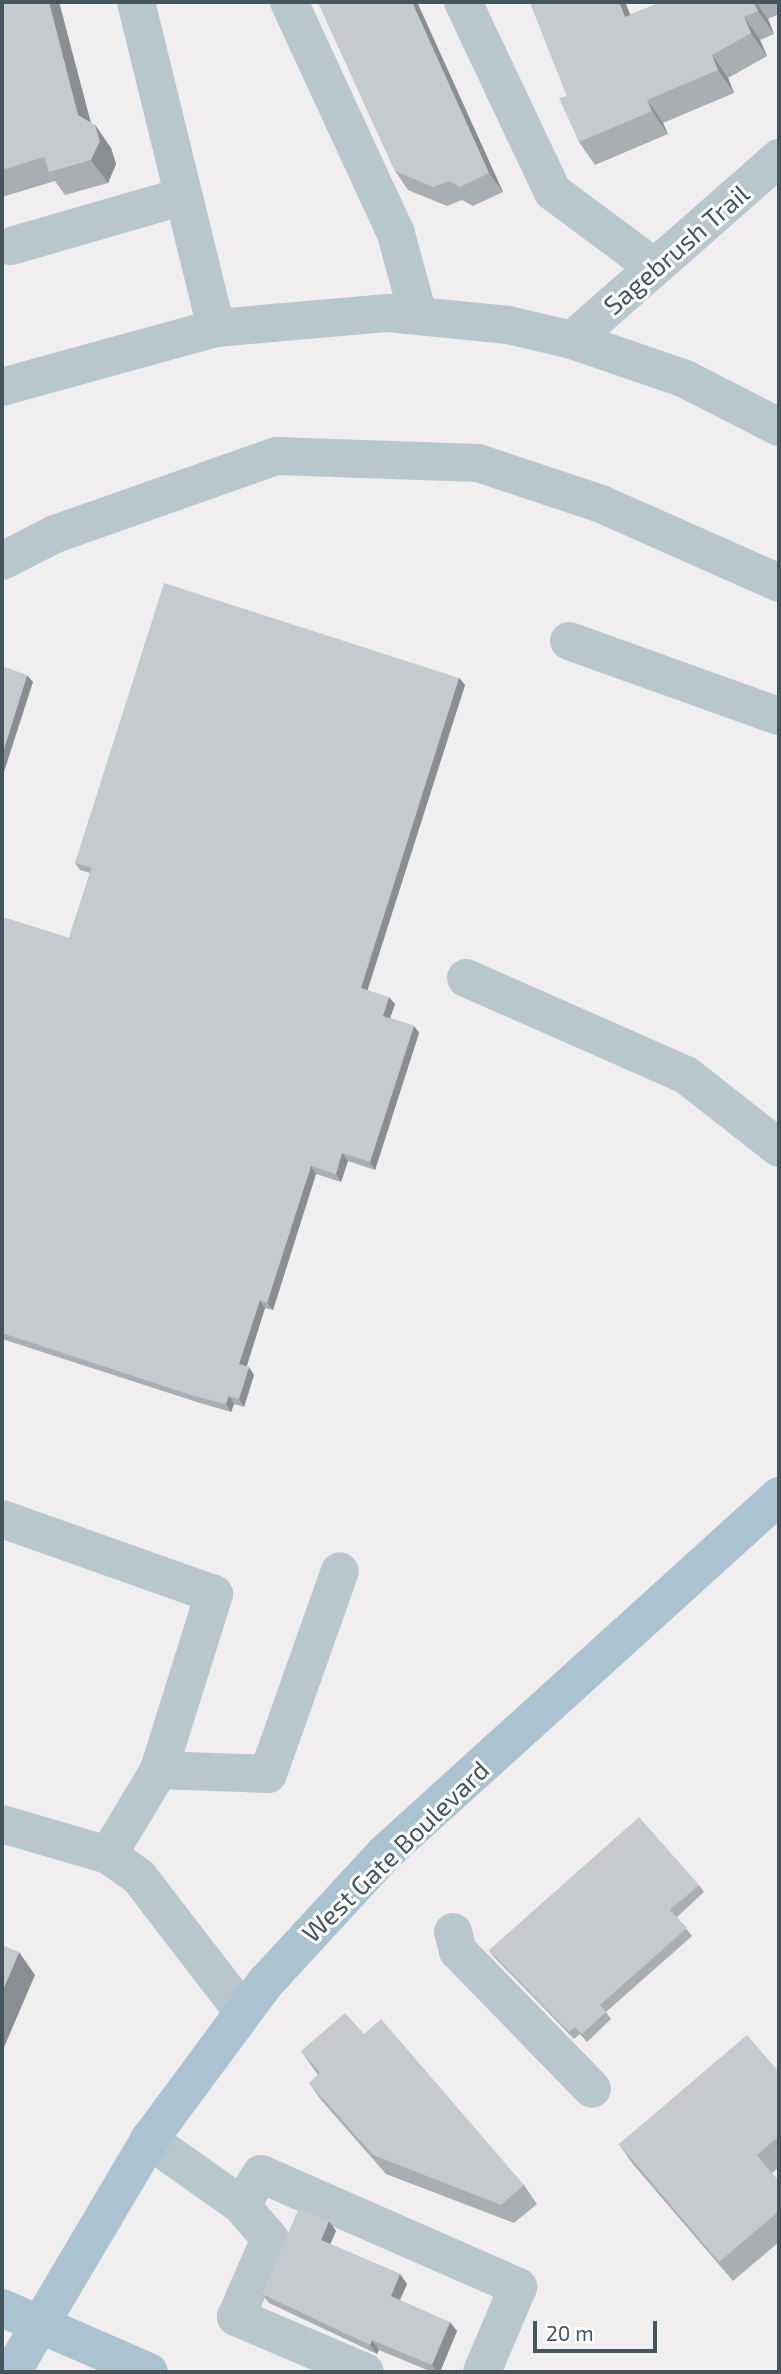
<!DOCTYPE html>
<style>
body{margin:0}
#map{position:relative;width:781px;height:2374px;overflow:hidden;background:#f1eeef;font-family:"Exo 2",sans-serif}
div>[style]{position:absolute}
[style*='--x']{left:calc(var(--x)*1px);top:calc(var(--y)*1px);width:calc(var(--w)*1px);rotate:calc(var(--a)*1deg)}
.minor>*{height:38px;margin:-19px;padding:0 19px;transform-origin:19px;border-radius:19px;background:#b8c6cd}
.major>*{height:38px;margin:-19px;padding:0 19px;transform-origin:19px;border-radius:19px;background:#abc3d0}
.wall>*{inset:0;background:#a9aeb2}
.shaded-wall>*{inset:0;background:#8a8d91}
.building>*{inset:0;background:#c5cacf}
span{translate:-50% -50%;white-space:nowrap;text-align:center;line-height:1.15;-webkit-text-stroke:6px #fff;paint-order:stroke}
.street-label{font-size:26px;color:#45555e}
.frame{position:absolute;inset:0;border:4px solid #45555e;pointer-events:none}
.scale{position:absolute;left:533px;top:2321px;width:124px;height:32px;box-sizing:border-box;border:4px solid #45555e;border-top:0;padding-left:9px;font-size:21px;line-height:24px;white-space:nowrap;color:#45555e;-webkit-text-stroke:5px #fff;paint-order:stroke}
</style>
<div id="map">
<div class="minor">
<i style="--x:136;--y:2;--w:336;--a:76.2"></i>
<i style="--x:289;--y:2;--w:255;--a:65.2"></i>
<i style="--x:396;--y:234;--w:84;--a:74.8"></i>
<i style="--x:463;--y:2;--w:210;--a:64.7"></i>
<i style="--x:553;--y:192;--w:126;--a:36.6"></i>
<i style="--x:11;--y:246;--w:180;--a:-16.1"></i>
<i style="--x:572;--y:340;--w:276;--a:-41.3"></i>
<i style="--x:2;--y:387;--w:222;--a:-15.4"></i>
<i style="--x:216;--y:328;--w:173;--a:-5"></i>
<i style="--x:388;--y:313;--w:121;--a:5.7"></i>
<i style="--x:508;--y:325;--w:66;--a:13.2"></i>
<i style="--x:572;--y:340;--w:120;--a:19"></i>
<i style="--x:685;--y:379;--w:106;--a:27.1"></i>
<i style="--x:2;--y:561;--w:59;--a:-27"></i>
<i style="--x:55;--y:534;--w:235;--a:-19.4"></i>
<i style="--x:277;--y:456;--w:201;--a:2"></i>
<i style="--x:478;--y:463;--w:130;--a:18.4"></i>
<i style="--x:601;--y:504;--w:195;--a:23.9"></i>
<i style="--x:569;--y:641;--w:223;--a:19.7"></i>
<i style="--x:466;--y:978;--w:240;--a:23.8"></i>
<i style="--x:686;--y:1075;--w:118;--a:38.1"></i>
<i style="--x:2;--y:1519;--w:225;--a:19.5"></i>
<i style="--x:214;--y:1594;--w:184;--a:107.4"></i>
<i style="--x:2;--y:1824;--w:110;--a:16.3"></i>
<i style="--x:108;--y:1855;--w:38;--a:35"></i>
<i style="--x:139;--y:1877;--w:170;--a:52.4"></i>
<i style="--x:108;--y:1855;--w:99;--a:-59"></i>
<i style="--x:159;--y:1770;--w:109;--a:2.1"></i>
<i style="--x:268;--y:1774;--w:215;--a:-70.5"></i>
<i style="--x:453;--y:1932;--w:20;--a:75"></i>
<i style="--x:458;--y:1951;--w:192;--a:45.8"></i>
<i style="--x:149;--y:2140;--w:113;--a:35.2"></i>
<i style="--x:241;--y:2205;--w:45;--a:49.5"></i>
<i style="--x:270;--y:2239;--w:85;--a:113.6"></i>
<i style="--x:236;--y:2317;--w:140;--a:23.1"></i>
<i style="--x:241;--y:2205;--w:37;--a:-57"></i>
<i style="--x:261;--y:2174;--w:281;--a:23.7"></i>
<i style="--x:518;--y:2287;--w:92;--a:113"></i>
</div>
<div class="major">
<i style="--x:2;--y:2308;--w:160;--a:23.5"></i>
<i style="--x:12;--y:2372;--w:269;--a:-59.4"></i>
<i style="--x:149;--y:2140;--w:197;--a:-53.5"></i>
<i style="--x:266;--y:1982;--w:176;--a:-47.3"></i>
<i style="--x:385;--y:1853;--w:532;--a:-42.18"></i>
</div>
<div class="wall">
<i style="clip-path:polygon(2px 2px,59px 2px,90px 122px,95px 125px,111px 148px,116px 164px,108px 183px,65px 195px,55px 181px,2px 197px)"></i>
<i style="clip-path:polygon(318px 2px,417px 2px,503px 192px,473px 206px,462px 200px,447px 206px,408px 190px,395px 171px)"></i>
<i style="clip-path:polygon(530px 2px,625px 2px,630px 15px,661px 2px,779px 2px,779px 14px,768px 19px,774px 34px,760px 40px,767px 56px,728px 78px,734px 93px,663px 123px,668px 134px,595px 165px,579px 142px,567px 96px)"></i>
<i style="clip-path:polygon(459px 678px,465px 685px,367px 990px,395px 1004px,390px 1018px,414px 1026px,419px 1033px,375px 1170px,348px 1161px,341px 1182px,316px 1174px,273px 1310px,265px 1308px,246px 1367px,254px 1375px,244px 1407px,234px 1404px,231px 1412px,200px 1403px,2px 1339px,2px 917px,69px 938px,90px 873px,80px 870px,75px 863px)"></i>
<i style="clip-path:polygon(699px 1885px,704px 1892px,677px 1917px,692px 1936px,606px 2012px,611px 2019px,587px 2042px,580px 2034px,574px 2039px,494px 1957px,489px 1950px)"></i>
<i style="clip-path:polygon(364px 2034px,524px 2185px,537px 2204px,514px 2223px,386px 2174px,322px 2101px,309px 2083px,318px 2075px,301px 2051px)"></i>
<i style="clip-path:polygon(779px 2072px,779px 2167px,772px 2173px,779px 2182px,779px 2242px,733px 2281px,632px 2163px,619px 2144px)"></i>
<i style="clip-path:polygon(329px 2221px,336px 2231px,330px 2244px,400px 2274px,407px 2284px,400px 2300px,457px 2331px,440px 2372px,432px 2372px,379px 2350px,377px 2354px,269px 2303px,262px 2294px)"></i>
</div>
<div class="shaded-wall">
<i style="clip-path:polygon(49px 2px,59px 2px,95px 138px,78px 115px)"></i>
<i style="clip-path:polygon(412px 2px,417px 2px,503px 192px,489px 173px)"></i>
<i style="clip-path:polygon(619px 2px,625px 2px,641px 40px,625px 17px)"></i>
<i style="clip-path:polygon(754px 2px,756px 2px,768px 19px,774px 34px,758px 11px)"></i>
<i style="clip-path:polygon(744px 17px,760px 40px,767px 56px,751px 33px)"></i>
<i style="clip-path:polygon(712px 55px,728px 78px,734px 93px,718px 70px)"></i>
<i style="clip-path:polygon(647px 100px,663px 123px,668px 134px,652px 111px)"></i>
<i style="clip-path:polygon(95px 125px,111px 148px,116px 164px,108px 183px,91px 160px)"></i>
<i style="clip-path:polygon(27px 675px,33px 682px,2px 778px,2px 755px)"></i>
<i style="clip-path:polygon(459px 678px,465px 685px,366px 995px,361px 988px)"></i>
<i style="clip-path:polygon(389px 997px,395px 1004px,388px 1024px,383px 1016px)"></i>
<i style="clip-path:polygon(414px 1026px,419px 1033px,375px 1170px,370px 1162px)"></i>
<i style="clip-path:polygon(342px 1153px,348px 1161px,341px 1182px,336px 1174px)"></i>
<i style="clip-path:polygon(311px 1166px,316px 1174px,273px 1310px,267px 1303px)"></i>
<i style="clip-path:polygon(260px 1300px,265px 1308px,245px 1372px,239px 1364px)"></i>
<i style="clip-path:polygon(249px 1367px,254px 1375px,244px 1407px,239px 1399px)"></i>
<i style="clip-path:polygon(229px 1396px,234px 1404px,231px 1412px,226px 1404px)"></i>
<i style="clip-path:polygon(19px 1952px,35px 1975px,2px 2052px,2px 1992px)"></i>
<i style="clip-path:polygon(329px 2221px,336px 2231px,328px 2249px,321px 2240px)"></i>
<i style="clip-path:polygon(400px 2274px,407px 2284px,397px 2306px,391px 2296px)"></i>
<i style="clip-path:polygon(450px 2322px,457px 2331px,440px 2372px,437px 2372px,432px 2365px)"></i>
<i style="clip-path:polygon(372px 2340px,379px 2350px,377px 2354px,370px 2345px)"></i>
</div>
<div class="building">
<i style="clip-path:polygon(2px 2px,49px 2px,78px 115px,95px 125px,100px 141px,91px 160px,49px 172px,44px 157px,2px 170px)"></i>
<i style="clip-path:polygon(318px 2px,412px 2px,489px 173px,460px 187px,449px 181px,433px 187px,395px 171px)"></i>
<i style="clip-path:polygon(530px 2px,619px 2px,625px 17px,661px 2px,754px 2px,758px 11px,744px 17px,751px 33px,712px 55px,718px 70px,647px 100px,652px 111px,579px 142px,559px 98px,567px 96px)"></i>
<i style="clip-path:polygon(164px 583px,459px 678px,361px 988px,389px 997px,383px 1016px,414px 1026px,370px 1162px,342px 1153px,336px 1174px,311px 1166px,267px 1303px,260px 1300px,239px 1364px,249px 1367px,239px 1399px,229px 1396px,226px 1404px,194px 1396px,2px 1333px,2px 917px,69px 938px,92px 868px,75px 863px)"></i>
<i style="clip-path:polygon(2px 666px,27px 675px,2px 755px)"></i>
<i style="clip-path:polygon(639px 1817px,699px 1885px,670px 1910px,687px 1928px,600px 2005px,606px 2012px,582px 2034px,575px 2027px,569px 2032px,489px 1950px)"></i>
<i style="clip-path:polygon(2px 1945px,19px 1952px,2px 1992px)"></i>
<i style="clip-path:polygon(345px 2013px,364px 2034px,381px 2019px,524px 2185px,501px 2205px,373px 2155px,309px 2083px,320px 2073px,301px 2051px)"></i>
<i style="clip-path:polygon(747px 2035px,779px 2072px,779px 2136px,757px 2155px,779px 2182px,779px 2211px,719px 2262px,619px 2144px)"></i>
<i style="clip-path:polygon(299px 2208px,329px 2221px,321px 2240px,400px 2274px,391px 2296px,450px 2322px,432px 2365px,372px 2340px,370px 2345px,262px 2294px)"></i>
</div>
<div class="street-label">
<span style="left:676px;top:249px;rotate:-41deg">Sagebrush Trail</span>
<span style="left:395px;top:1851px;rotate:-44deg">West Gate Boulevard</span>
</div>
<div class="frame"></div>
<div class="scale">20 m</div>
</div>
